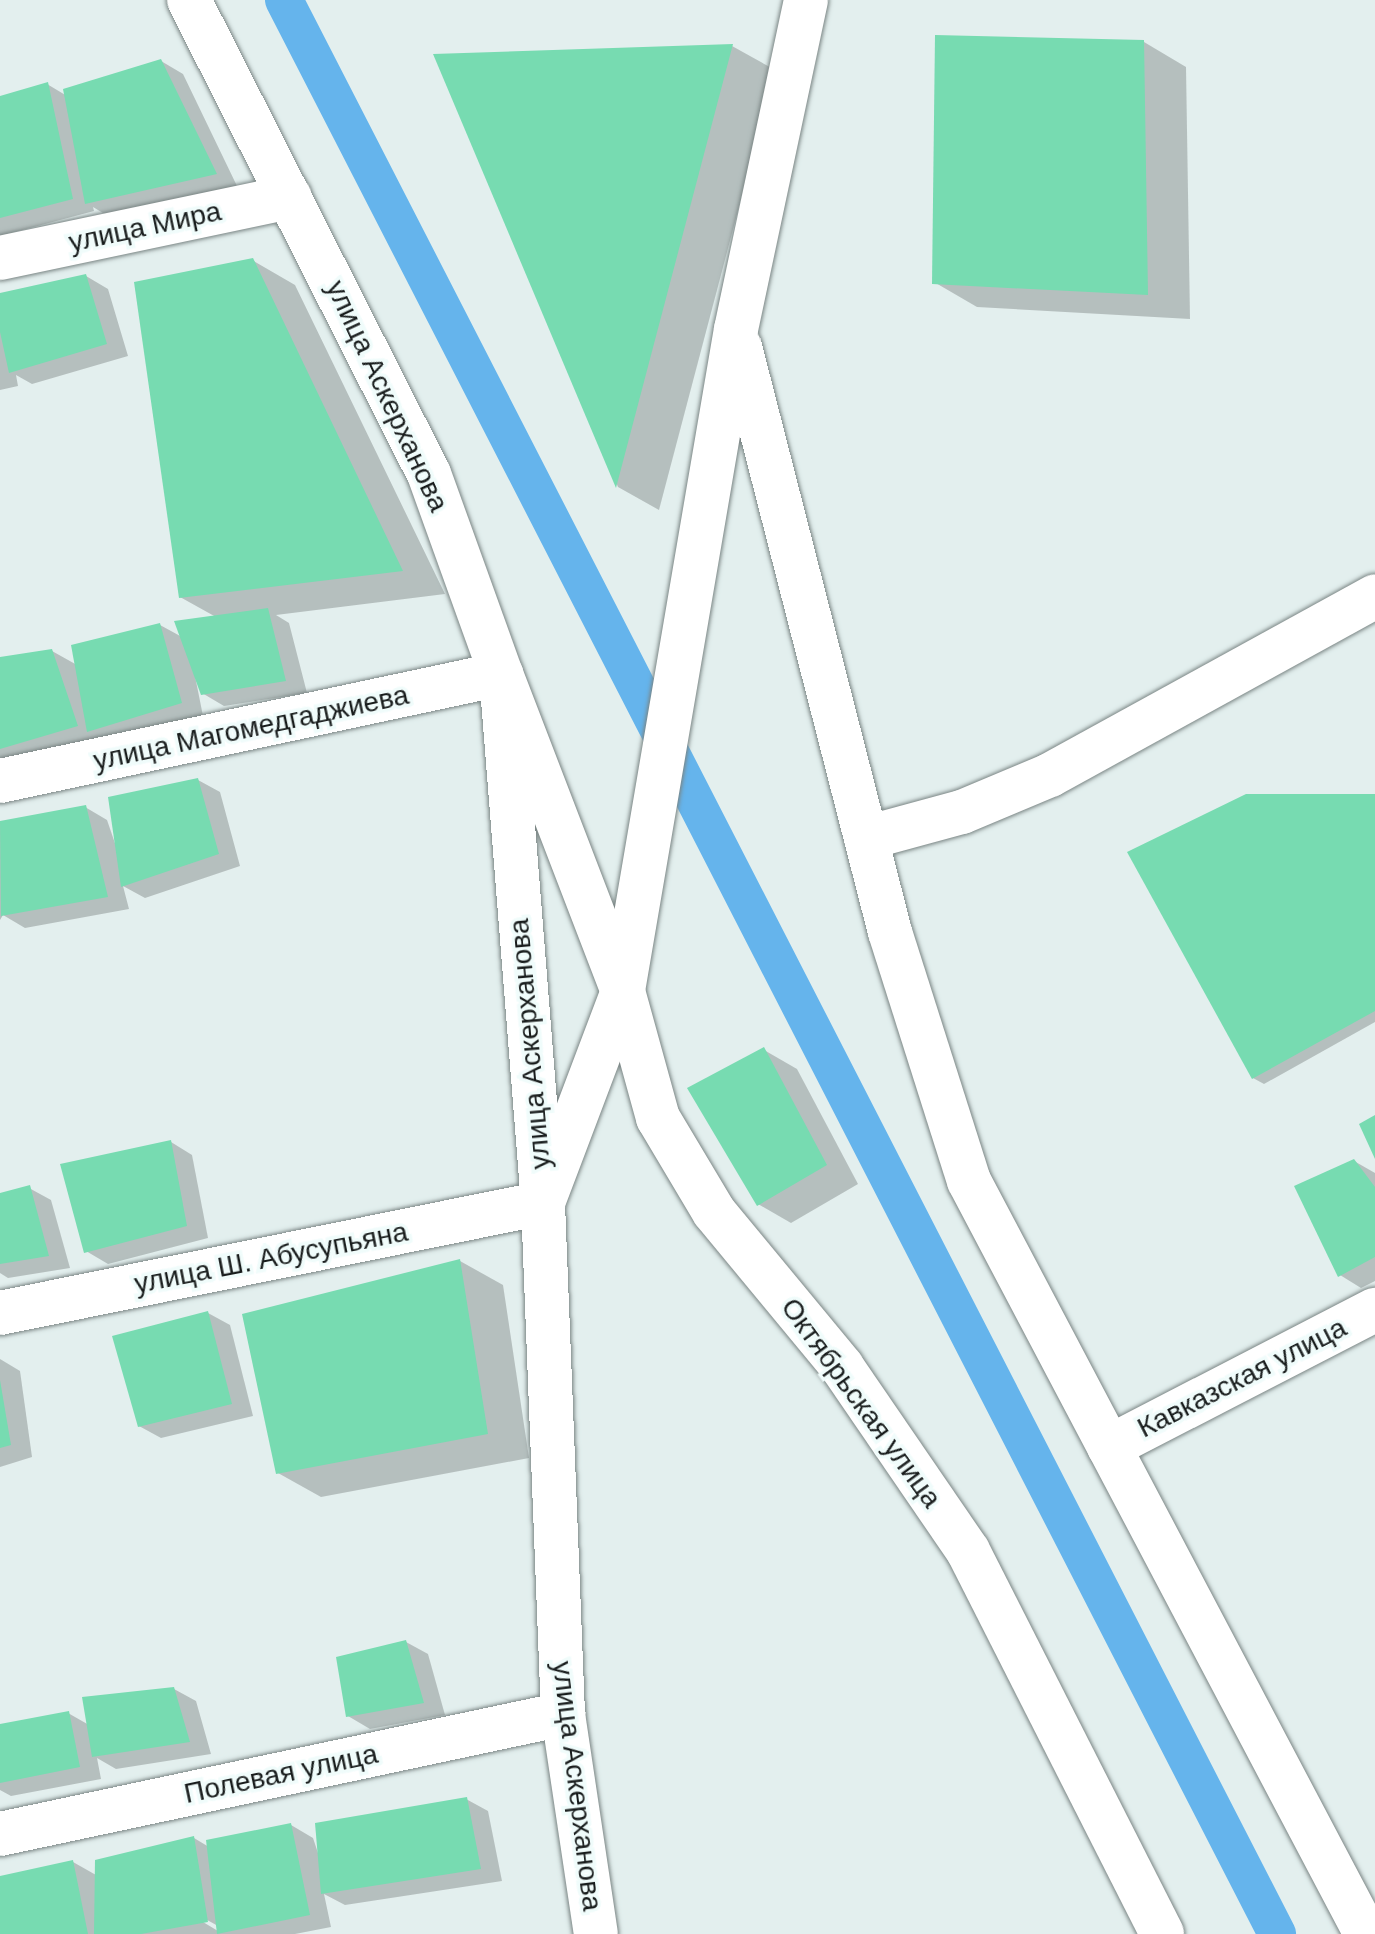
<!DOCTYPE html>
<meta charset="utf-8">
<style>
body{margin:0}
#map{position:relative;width:1375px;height:1934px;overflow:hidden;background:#e3efee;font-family:Helvetica,sans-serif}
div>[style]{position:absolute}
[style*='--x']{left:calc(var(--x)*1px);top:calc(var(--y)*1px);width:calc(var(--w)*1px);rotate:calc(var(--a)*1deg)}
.shadow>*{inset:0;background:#0003}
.canal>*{height:38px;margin:-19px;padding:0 19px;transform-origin:19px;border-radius:19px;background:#65b4ec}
.building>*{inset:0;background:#77dbb1}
.roads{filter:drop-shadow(0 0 2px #7a8584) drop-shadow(0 0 2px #7a8584)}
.minor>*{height:44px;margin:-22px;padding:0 22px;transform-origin:22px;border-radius:22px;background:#fff}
span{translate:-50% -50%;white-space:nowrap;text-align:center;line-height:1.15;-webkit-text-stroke:7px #f0fcfb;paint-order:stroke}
.street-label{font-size:28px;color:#181c1c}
</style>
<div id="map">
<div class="shadow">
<i style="clip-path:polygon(1144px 42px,1186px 67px,1190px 319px,977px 307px,934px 282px)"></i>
<i style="clip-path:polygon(732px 46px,775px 70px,659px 510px,618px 487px,436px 56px)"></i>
<i style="clip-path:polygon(161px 61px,183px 74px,237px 186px,108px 216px,93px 207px,94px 211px,0 236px,0 98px,47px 84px,67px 96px)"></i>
<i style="clip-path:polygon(252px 260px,295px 285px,445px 594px,276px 615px,289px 623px,307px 693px,224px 706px,202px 693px,194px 671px,203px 716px,0 763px,0 659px,52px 651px,77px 665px,160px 625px,182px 637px,216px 617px,180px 597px)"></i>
<i style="clip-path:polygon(86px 276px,108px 289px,128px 356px,32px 384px,16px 375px,18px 386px,0 390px,0 295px)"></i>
<i style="clip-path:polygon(198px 780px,220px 792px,240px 866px,145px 898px,123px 886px,129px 909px,25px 928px,3px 915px,0 920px,0 823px,85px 807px,107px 820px,118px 852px)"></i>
<i style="clip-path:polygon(1375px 796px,1375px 1022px,1264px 1084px,1253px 1078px)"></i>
<i style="clip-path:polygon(764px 1050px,797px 1069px,858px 1184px,791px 1223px,758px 1204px)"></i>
<i style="clip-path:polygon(171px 1142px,192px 1155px,208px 1238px,108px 1264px,86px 1251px)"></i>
<i style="clip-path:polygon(1354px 1161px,1375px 1173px,1375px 1281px,1361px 1288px,1340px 1275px)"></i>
<i style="clip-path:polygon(29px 1188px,51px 1200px,70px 1268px,8px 1278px,0 1273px,0 1195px)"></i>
<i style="clip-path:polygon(460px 1261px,503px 1285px,529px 1458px,321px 1497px,278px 1473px)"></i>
<i style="clip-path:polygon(208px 1313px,230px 1325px,253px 1416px,161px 1438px,139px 1426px)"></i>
<i style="clip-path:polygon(0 1359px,20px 1371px,32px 1457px,0 1467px)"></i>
<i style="clip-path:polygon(406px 1642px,428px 1654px,445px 1715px,370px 1729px,348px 1716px)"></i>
<i style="clip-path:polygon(174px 1689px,196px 1701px,211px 1754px,116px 1769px,97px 1758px,101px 1779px,11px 1796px,0 1790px,0 1727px,68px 1713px,89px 1725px)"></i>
<i style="clip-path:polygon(evenodd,466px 1799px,488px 1811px,502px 1881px,345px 1905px,324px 1894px,331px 1927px,295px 1934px,0 1934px,0 1878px,73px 1862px,96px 1875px,194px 1838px,209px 1847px,291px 1825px,313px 1838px,320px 1859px,466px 1799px,200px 1916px,218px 1926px,218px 1931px,198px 1919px,200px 1916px)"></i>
</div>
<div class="canal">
<i style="--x:284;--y:0;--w:2174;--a:62.82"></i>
</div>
<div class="building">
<i style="clip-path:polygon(935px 35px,1144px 40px,1148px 295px,932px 284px)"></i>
<i style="clip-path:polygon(733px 44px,616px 488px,433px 54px)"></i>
<i style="clip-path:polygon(161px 59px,217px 174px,85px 204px,63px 89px)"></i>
<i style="clip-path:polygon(48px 82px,73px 199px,0 218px,0 96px)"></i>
<i style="clip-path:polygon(253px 258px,403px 571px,179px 598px,134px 282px)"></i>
<i style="clip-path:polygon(86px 274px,107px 344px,9px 373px,0 332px,0 293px)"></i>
<i style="clip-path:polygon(268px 608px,286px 681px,201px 695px,174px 621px)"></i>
<i style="clip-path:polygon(160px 623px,182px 703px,87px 732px,71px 645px)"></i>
<i style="clip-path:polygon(52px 649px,78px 726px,0 749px,0 657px)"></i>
<i style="clip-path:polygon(198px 778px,219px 854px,121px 887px,108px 797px)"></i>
<i style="clip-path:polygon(1246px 794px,1375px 794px,1375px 1011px,1252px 1079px,1127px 852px)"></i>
<i style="clip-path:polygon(86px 805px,108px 897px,1px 916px,0 821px)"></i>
<i style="clip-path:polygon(764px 1047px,827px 1165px,757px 1206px,687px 1088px)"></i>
<i style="clip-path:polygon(1375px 1115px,1375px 1159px,1359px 1124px)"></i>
<i style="clip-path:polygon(171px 1140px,187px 1226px,84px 1253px,60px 1164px)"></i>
<i style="clip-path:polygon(1354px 1159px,1375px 1187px,1375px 1257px,1338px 1277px,1294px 1186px)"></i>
<i style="clip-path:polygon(30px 1185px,49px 1256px,0 1264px,0 1193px)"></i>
<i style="clip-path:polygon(460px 1259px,488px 1434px,276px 1474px,242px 1314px)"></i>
<i style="clip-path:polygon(208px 1311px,232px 1404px,138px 1427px,112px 1336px)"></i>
<i style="clip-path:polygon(0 1380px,11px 1445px,0 1448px)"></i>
<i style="clip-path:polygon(406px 1640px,424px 1703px,346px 1717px,336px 1657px)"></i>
<i style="clip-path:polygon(174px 1687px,190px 1742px,92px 1757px,82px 1697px)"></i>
<i style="clip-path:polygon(69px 1711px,80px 1767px,0 1783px,0 1724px)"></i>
<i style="clip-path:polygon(467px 1797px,481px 1869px,321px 1894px,315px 1823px)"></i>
<i style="clip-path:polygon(291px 1823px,310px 1915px,217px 1934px,206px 1840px)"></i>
<i style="clip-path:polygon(194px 1836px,208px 1922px,141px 1934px,94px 1934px,95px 1860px)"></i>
<i style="clip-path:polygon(73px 1860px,88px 1934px,0 1934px,0 1876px)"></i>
</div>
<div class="roads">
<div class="minor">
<i style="--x:189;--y:0;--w:531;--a:63.15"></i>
<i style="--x:429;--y:474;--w:213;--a:70.2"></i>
<i style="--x:501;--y:674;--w:531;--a:85.46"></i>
<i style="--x:543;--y:1203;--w:511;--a:87.76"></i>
<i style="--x:563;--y:1714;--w:222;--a:81.5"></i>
<i style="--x:806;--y:0;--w:336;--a:102"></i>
<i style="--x:736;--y:329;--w:672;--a:99.69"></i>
<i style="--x:623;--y:991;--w:132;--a:74.6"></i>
<i style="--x:658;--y:1118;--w:109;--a:59.2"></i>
<i style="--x:714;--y:1212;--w:201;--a:50.4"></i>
<i style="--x:842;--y:1367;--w:223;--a:55.6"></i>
<i style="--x:968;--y:1551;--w:429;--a:63.1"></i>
<i style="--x:0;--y:258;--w:296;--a:-11.9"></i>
<i style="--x:740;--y:347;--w:604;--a:75.62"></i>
<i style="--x:890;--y:932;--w:261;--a:72.4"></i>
<i style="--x:969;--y:1181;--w:851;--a:62.2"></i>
<i style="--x:0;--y:781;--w:512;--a:-12.06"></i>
<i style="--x:501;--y:674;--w:340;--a:69"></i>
<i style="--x:623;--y:991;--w:227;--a:110.7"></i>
<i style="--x:543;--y:1203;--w:554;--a:168.55"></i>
<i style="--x:866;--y:838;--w:99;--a:-15.2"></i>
<i style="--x:962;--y:812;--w:95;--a:-22.8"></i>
<i style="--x:1050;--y:775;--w:371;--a:-28.8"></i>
<i style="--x:1109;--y:1447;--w:299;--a:-27.3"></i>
<i style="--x:0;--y:1834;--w:576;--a:-12.03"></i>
</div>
</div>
<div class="street-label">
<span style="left:145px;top:227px;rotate:-12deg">улица Мира</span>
<span style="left:387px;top:396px;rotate:65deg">улица Аскерханова</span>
<span style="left:251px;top:728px;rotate:-12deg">улица Магомедгаджиева</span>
<span style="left:530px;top:1044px;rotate:-95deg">улица Аскерханова</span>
<span style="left:271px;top:1258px;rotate:-11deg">улица Ш. Абусупьяна</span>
<span style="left:1242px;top:1378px;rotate:-27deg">Кавказская улица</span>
<span style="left:861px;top:1403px;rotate:54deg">Октябрьская улица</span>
<span style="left:281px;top:1774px;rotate:-12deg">Полевая улица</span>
<span style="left:577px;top:1786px;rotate:83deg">улица Аскерханова</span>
</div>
</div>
